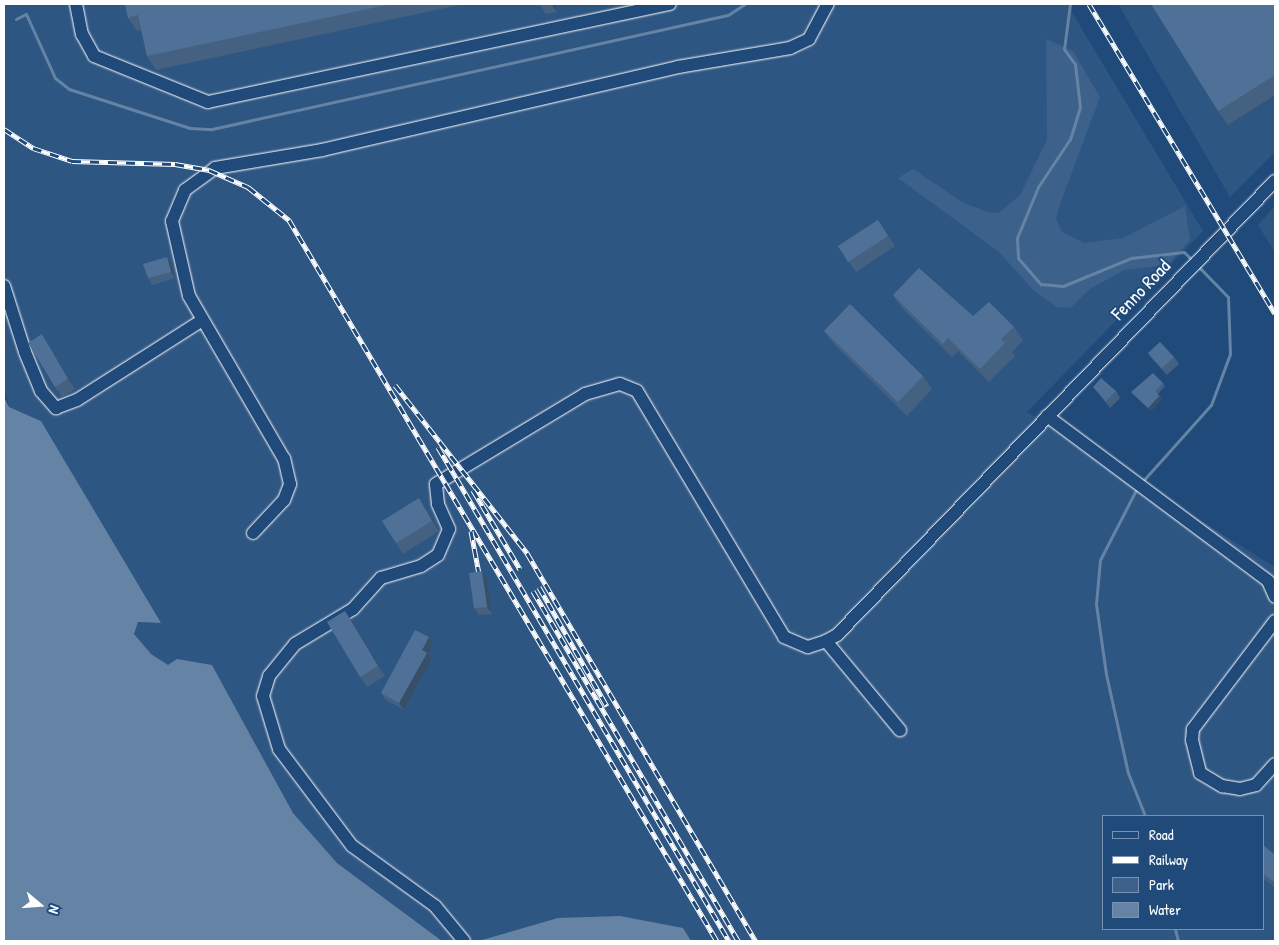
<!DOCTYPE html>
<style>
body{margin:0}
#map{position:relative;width:1279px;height:945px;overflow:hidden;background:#1f4a7a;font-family:"Patrick Hand",sans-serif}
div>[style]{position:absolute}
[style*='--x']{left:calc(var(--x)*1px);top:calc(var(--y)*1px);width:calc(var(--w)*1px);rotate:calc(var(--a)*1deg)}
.built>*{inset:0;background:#2e5683}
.green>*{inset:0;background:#3c618b}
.water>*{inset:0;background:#6583a4}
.stream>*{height:3px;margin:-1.5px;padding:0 1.5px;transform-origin:1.5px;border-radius:1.5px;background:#6583a4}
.roads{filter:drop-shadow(0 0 1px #fff) drop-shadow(0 0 1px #fff)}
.minor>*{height:12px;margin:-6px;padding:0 6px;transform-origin:6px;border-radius:6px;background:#1f4a7a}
.rail>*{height:5px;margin-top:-2.5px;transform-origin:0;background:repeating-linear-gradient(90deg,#1f4a7a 0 9px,#fff 0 18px);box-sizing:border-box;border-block:1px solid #fff}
.wall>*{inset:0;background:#456182}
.shaded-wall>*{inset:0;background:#384f6a}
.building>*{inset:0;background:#507197}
span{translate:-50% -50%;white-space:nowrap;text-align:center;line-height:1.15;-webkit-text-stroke:4px #1f4a7a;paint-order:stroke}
.street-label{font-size:19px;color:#fff}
.frame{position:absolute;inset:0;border:5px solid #fff;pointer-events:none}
.legend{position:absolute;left:1102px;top:815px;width:162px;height:115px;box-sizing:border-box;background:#1f4a7a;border:1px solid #7992af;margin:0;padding:6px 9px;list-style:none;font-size:15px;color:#fff}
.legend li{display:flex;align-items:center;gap:10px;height:25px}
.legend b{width:25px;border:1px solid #7992af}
.north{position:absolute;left:15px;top:880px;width:50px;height:50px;-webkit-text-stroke:4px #1f4a7a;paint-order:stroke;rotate:108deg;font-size:14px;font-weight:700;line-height:20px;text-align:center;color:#fff}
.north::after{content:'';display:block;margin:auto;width:18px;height:22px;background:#fff;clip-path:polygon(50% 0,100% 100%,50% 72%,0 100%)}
</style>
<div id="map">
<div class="built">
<i style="clip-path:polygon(evenodd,4px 4px,1067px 4px,1203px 231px,1027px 412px,1275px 567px,1275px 941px,442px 941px,337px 863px,293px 813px,212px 665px,168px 666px,151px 655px,134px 634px,138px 622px,160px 623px,41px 421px,9px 407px,4px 386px,4px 4px,1103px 816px,1263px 816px,1263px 929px,1103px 929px,1103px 816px)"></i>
<i style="clip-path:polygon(1118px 4px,1275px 4px,1275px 152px,1230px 197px)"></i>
<i style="clip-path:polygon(1275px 206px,1275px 253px,1258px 225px)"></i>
</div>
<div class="green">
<i style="clip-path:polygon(1046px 39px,1073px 51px,1100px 97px,1060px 204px,1056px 219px,1062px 232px,1084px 243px,1123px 238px,1185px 206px,1190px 240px,1167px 265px,1124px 270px,1090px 289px,1070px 308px,1057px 307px,1034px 291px,999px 252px,898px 178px,913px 169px,962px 202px,987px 212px,999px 213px,1020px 195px,1047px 140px)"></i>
</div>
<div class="water">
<i style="clip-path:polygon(4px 397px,9px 407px,41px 421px,161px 623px,138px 622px,134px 634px,151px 654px,168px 665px,177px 659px,212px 665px,293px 813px,337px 863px,442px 941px,4px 941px)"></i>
<i style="clip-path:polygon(620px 916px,683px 928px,691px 941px,482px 940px,558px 918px)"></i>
</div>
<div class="stream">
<i style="--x:1070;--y:4;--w:45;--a:97.6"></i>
<i style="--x:1064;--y:49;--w:19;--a:54"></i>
<i style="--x:1075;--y:64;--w:43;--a:83.4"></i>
<i style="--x:1080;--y:107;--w:34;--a:107"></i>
<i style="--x:1070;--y:139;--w:58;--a:123.7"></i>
<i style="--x:1038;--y:187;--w:55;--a:112.4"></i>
<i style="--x:1017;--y:238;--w:20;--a:87"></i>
<i style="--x:1018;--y:258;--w:35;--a:49"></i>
<i style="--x:1041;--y:284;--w:22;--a:5"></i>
<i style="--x:1063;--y:286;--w:74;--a:-22.4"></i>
<i style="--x:1131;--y:258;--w:53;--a:-6.5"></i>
<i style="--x:1184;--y:252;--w:13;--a:45"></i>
<i style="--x:16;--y:19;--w:11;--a:-27"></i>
<i style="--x:26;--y:14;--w:70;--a:65.6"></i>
<i style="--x:55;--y:78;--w:18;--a:38"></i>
<i style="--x:69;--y:89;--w:127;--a:17.9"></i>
<i style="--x:190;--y:128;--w:22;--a:3"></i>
<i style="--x:212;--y:129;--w:528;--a:-12.46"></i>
<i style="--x:728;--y:15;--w:20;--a:-33"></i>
<i style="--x:1141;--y:483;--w:105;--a:-48.1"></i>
<i style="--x:1211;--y:405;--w:54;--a:-69.6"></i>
<i style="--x:1230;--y:354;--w:57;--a:-92"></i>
<i style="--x:1228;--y:297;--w:43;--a:-134.1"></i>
<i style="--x:1137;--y:488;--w:81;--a:117.2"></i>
<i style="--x:1100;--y:560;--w:44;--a:95.2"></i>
<i style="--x:1096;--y:604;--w:71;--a:81.9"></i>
<i style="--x:1106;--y:674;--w:101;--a:77.5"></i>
<i style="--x:1128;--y:773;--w:46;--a:68.4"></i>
<i style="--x:1175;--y:929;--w:12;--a:76"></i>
</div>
<div class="roads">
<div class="minor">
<i style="--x:76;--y:4;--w:31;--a:79"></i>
<i style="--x:82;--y:34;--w:25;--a:61"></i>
<i style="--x:94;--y:56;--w:123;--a:22"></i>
<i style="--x:208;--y:102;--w:472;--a:-12"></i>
<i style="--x:4;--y:286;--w:69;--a:72.3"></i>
<i style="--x:25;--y:352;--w:42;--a:67.7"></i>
<i style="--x:41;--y:391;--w:23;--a:49"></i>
<i style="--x:56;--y:408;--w:22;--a:-21"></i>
<i style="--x:77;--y:400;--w:147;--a:-32.5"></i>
<i style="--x:1047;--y:416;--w:276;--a:36.7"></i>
<i style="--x:1268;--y:581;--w:17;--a:66"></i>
<i style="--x:253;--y:533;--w:45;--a:-46.8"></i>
<i style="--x:284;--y:500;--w:17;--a:-69"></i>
<i style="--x:290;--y:484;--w:26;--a:-103"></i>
<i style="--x:284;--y:459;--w:189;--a:-120.2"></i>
<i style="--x:189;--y:296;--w:77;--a:-102.8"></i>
<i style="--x:172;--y:221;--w:34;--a:-67"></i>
<i style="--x:185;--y:190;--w:37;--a:-36"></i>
<i style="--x:215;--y:168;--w:109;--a:-9.5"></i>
<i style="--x:322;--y:150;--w:366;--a:-13.1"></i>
<i style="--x:678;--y:67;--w:114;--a:-9.6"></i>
<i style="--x:790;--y:48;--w:21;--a:-25"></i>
<i style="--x:809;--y:39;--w:40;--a:-62"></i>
<i style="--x:1275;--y:621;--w:136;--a:127.2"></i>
<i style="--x:1193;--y:729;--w:11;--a:95"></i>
<i style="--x:1192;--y:740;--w:34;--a:76"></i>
<i style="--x:1200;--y:773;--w:26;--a:31"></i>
<i style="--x:1222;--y:786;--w:18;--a:9"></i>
<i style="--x:1240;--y:789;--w:16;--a:-14"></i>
<i style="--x:1256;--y:785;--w:28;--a:-48"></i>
<i style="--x:826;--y:641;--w:116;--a:50.3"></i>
<i style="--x:464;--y:941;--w:45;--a:-129.6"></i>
<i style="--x:435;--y:906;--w:102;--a:-144.1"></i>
<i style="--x:352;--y:846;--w:121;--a:-127"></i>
<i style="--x:279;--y:749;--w:55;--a:-106.8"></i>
<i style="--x:263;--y:696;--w:21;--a:-73"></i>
<i style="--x:269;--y:676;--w:41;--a:-50.9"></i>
<i style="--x:295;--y:644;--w:68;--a:-31.1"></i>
<i style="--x:353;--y:609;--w:42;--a:-47.9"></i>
<i style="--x:381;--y:578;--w:42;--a:-16.7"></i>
<i style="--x:421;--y:566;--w:20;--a:-33"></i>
<i style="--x:438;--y:555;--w:28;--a:-67"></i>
<i style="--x:449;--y:529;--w:27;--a:-114"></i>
<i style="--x:438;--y:504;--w:20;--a:-96"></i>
<i style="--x:436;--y:484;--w:174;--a:-31.1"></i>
<i style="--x:585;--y:394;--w:36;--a:-16"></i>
<i style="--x:620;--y:384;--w:18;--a:22"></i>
<i style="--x:637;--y:391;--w:287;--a:59.1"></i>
<i style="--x:784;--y:637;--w:26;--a:23"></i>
<i style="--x:808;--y:647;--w:19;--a:-18"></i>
<i style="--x:826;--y:641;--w:13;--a:-29"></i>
<i style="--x:837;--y:635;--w:631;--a:-46.03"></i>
</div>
</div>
<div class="rail">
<i style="--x:1089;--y:4;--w:361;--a:59"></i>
<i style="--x:4;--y:129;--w:35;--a:33"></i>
<i style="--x:33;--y:148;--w:41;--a:18.4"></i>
<i style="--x:72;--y:161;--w:103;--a:1.7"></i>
<i style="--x:175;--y:164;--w:35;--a:10"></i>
<i style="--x:209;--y:170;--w:43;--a:23.6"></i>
<i style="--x:248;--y:187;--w:53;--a:38.8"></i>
<i style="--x:289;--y:220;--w:838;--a:59.31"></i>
<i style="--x:395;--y:385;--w:214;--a:51.8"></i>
<i style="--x:527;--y:553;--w:451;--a:59.5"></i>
<i style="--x:438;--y:447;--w:573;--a:59.5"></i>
<i style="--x:473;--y:490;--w:92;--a:59.3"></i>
<i style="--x:471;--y:531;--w:49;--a:79.4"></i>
<i style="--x:539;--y:587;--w:137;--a:60.3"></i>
<i style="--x:533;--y:591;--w:406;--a:59.6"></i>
</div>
<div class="wall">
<i style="clip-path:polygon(125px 4px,464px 4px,156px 70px,147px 56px,141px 30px,137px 31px,128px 18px)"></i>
<i style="clip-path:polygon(539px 4px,555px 4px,557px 12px,546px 14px)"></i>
<i style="clip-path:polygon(1275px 4px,1275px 95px,1228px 125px,1218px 111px)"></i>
<i style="clip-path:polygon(878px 220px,895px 246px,856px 272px,838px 246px)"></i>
<i style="clip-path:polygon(167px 257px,171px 264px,175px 278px,152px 285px,148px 278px)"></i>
<i style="clip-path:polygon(893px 295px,1014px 327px,1023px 340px,1012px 352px,1015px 356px,989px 382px,958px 351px,952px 357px,902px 308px)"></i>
<i style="clip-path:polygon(824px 331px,923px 376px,932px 389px,907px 416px,834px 344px)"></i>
<i style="clip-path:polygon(49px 345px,75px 389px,62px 397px,55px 387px)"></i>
<i style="clip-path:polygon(1148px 353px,1174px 357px,1179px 364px,1167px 375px,1153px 360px)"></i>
<i style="clip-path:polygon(1163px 383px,1165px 386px,1158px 394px,1162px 399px,1151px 411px,1134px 395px,1131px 392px)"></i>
<i style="clip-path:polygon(1093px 387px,1116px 391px,1120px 398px,1110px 408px,1098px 393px)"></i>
<i style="clip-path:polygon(426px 509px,439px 531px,403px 554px,396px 543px)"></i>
<i style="clip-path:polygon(487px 578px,492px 614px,479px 615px,474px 608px)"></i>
<i style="clip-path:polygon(352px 621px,385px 676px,367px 687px,360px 677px)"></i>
<i style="clip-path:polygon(429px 637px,433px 643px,428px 654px,432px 659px,404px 710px,386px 700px,381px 693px)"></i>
<i style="clip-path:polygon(1263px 845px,1275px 855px,1275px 888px,1263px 878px)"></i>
</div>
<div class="shaded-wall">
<i style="clip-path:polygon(551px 4px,555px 4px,557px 12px)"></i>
<i style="clip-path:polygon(167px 257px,171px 264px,175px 278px,171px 272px)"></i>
<i style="clip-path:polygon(42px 334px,49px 345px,75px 389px,68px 379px)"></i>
<i style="clip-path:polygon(1159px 396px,1162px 399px,1151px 411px,1148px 408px)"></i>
<i style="clip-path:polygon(419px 498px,426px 509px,439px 531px,432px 521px)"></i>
<i style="clip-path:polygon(482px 571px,487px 578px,492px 614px,487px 607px)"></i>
<i style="clip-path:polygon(345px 611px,352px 621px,385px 676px,378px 666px)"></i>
<i style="clip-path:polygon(429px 637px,433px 643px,428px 654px,432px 659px,404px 710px,399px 703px,422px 650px)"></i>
</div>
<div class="building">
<i style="clip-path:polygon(125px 4px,391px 4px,147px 56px,138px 15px,128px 18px)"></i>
<i style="clip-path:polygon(1151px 4px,1275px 4px,1275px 75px,1218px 111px)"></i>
<i style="clip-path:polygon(878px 220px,888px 236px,848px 262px,838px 246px)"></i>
<i style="clip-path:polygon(167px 257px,171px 272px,148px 278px,143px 264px)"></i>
<i style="clip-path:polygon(919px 268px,973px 316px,989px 302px,1014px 327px,1001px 339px,1005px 343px,980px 369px,948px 338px,943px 344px,893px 295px)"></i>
<i style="clip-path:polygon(850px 304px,923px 376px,898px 402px,824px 331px)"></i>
<i style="clip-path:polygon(42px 334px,68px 379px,55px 387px,28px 343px)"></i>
<i style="clip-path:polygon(1160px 342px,1174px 357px,1162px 368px,1148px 353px)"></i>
<i style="clip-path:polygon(1153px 373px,1163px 383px,1155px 391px,1159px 396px,1148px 408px,1131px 392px)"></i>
<i style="clip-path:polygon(1101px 378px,1116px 391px,1106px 401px,1093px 387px)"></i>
<i style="clip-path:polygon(419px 498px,432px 521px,396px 543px,382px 521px)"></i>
<i style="clip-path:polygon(482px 571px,487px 607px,474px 608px,469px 573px)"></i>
<i style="clip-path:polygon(345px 611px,378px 666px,360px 677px,327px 622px)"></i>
<i style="clip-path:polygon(415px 630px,429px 637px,422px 650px,427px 653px,399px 703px,381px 693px)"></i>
<i style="clip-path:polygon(1263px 845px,1275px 855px,1275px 879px,1273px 881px,1263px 873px)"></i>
</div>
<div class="street-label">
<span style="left:1141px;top:290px;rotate:-46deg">Fenno Road</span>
</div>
<div class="frame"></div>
<ul class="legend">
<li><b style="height:6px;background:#1f4a7a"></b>Road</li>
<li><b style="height:6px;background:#fff"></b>Railway</li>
<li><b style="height:14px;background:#3c618b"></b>Park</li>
<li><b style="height:14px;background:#6583a4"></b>Water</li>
</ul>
<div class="north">N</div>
</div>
